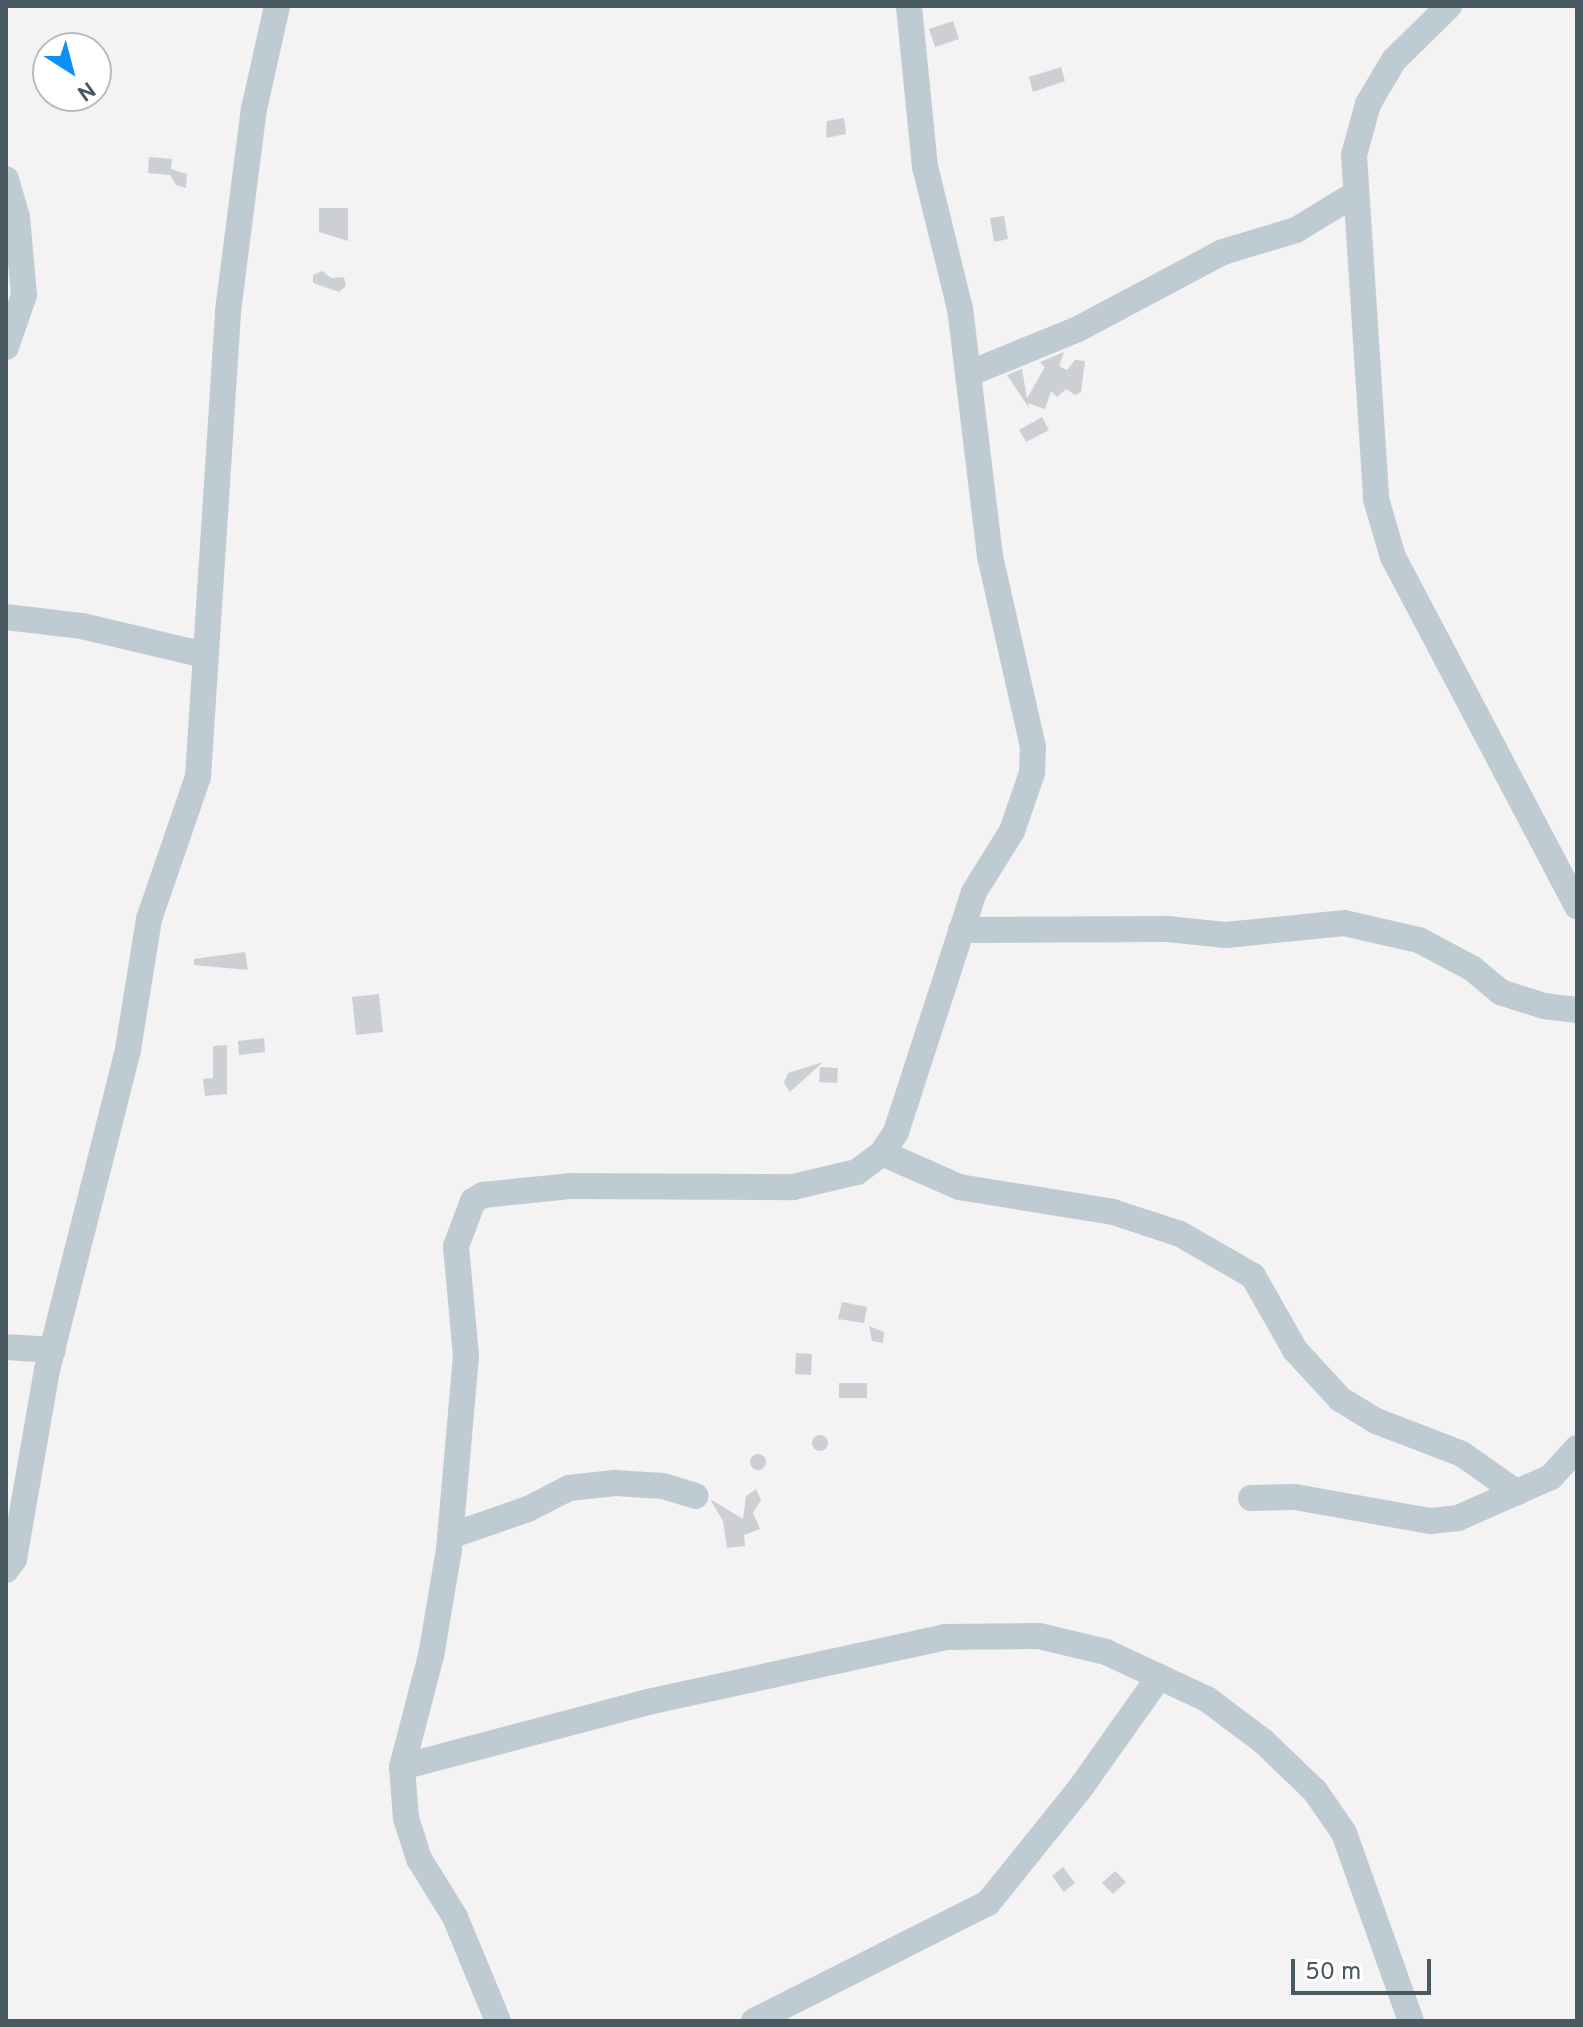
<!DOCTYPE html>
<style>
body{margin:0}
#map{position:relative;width:1583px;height:2027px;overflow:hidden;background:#f4f2f2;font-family:Overpass,sans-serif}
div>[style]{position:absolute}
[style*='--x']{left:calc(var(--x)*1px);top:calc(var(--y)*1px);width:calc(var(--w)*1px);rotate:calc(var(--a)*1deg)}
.building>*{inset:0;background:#ccd0d4}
.round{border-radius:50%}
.minor>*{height:26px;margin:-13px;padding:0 13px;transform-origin:13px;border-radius:13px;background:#bfcbd2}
span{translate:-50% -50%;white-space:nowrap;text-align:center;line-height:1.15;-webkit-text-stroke:8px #fff;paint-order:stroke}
.frame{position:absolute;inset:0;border:8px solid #485961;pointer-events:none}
.north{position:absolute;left:32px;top:32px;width:80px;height:80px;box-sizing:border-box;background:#fff;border:2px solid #b6bdc0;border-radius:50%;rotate:144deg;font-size:22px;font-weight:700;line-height:32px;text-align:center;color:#485961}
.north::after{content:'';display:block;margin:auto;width:28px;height:36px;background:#0d8ff3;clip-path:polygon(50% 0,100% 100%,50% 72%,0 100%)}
.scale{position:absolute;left:1291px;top:1959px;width:140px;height:36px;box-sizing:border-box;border:4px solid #485961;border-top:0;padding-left:10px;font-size:24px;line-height:28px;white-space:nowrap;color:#485961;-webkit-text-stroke:6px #fff;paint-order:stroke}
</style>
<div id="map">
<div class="building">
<i style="clip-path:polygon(953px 21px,959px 39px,935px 47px,929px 29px)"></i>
<i style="clip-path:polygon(1061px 67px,1065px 81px,1033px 92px,1029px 77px)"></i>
<i style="clip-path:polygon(844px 118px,846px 134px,826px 138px,827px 121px)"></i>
<i style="clip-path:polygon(149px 157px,172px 159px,171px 169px,187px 174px,186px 188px,176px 185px,170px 175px,148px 173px)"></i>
<i style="clip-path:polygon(319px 208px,348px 208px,348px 241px,319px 232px)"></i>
<i style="clip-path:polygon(1004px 216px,1008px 239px,994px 242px,990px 218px)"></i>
<i style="clip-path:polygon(322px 271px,331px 278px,344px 277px,346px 286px,339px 292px,313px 283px,313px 275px)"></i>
<i style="clip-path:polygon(1064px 352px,1059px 366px,1067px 370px,1075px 360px,1085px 361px,1081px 392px,1075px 395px,1066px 389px,1057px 397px,1051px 391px,1045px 409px,1028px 403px,1029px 408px,1007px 375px,1022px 369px,1027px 398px,1045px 367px,1040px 362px)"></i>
<i style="clip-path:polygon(1042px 417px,1049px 430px,1026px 442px,1019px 430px)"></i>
<i style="clip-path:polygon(245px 952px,248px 970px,194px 965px,194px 959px)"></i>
<i style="clip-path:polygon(379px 994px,383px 1032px,356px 1035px,352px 997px)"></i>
<i style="clip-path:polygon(264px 1038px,265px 1052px,239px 1055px,238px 1041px)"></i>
<i style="clip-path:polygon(227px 1045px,227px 1094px,205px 1096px,203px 1079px,213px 1078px,213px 1046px)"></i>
<i style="clip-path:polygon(823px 1062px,790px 1092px,784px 1083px,788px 1073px)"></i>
<i style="clip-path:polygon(820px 1067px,838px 1068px,837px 1083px,819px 1082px)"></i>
<i style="clip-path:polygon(842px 1302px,867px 1307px,864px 1323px,838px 1319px)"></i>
<i style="clip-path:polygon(869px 1326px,884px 1332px,883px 1343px,872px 1341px)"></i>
<i style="clip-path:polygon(796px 1353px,812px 1354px,811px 1375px,795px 1374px)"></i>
<i style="clip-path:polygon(839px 1383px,867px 1383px,867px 1398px,839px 1398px)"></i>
<i class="round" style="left:812px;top:1435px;width:16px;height:16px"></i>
<i class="round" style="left:750px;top:1454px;width:16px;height:16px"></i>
<i style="clip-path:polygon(756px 1489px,761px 1500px,753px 1513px,760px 1529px,744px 1535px,745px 1546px,727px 1548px,723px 1521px,710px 1499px,743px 1519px,746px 1496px)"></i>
<i style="clip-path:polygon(1063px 1867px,1075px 1883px,1064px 1892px,1052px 1876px)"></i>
<i style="clip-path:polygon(1115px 1871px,1126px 1882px,1113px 1894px,1102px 1883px)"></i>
</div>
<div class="minor">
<i style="--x:1449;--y:6;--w:77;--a:135.5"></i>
<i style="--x:1394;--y:60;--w:51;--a:120.6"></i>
<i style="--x:1368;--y:104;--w:53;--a:105.4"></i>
<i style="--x:1354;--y:155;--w:345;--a:86.3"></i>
<i style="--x:1376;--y:499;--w:60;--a:73.7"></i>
<i style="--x:1393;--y:557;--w:395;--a:62.2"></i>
<i style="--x:6;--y:179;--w:40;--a:74"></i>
<i style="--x:17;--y:217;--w:78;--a:84.9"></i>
<i style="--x:24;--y:295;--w:55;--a:109.1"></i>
<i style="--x:968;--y:374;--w:119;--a:-22.2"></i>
<i style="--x:1078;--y:329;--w:164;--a:-28"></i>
<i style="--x:1223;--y:252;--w:76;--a:-16.8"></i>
<i style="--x:1296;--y:230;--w:69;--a:-31.4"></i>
<i style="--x:6;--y:617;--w:77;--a:6.8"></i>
<i style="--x:82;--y:626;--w:126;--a:13.3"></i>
<i style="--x:961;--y:930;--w:206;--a:-0.3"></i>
<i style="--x:1167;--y:929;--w:59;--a:5.8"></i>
<i style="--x:1226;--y:935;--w:119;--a:-5.8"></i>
<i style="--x:1344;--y:923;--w:77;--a:12.8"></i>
<i style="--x:1419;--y:940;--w:61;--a:28.2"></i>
<i style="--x:1473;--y:969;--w:35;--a:40"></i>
<i style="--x:1500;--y:992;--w:46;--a:17.7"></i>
<i style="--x:1544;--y:1006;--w:33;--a:7"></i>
<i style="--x:882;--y:1153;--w:84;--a:23.8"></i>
<i style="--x:959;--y:1187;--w:156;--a:9.2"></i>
<i style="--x:1113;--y:1212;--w:71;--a:18.2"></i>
<i style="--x:1180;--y:1234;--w:84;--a:29.9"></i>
<i style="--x:1253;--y:1276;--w:85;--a:60.4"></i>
<i style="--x:1295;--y:1350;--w:67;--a:47.4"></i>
<i style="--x:1340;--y:1399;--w:42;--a:31.4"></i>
<i style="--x:1376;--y:1421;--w:92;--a:21"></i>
<i style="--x:1462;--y:1454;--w:67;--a:35.3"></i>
<i style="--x:6;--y:1347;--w:47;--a:3.7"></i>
<i style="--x:1251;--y:1498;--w:44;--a:-1.3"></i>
<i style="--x:1295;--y:1497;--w:137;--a:10.1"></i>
<i style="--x:1430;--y:1521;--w:28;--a:-6"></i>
<i style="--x:1458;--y:1518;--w:102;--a:-23.8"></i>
<i style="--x:1551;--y:1477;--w:39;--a:-48"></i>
<i style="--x:450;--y:1536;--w:83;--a:-19.1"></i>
<i style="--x:528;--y:1509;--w:46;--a:-27.1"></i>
<i style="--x:569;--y:1488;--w:46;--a:-6.2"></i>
<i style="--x:615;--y:1483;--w:48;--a:3.6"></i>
<i style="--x:663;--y:1486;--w:34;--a:17"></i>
<i style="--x:6;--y:1570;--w:14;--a:-54"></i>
<i style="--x:14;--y:1559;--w:192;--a:-80.1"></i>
<i style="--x:47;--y:1370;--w:331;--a:-75.8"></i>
<i style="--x:128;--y:1049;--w:132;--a:-80.8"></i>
<i style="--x:149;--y:919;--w:150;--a:-71"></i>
<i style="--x:198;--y:777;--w:467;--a:-86.3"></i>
<i style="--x:228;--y:311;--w:204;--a:-82.7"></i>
<i style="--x:254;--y:109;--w:106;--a:-77.4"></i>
<i style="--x:402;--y:1767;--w:254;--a:-14.8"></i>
<i style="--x:648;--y:1702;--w:304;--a:-12.3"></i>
<i style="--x:945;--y:1637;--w:94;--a:-0.6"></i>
<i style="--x:1039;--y:1636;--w:69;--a:13.4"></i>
<i style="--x:1106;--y:1652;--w:111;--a:25"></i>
<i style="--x:1207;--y:1699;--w:70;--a:36.9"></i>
<i style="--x:1263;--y:1741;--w:72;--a:43.9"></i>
<i style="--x:1315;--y:1791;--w:51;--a:55.4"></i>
<i style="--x:1344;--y:1833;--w:200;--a:70.4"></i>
<i style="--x:498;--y:2021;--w:113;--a:-112.5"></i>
<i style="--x:455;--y:1917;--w:68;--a:-121.8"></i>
<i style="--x:419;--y:1859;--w:43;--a:-107.6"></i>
<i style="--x:406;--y:1818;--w:51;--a:-94.5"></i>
<i style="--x:402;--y:1767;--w:115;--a:-75.4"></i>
<i style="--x:431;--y:1656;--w:108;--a:-80.4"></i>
<i style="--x:449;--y:1550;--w:195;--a:-85"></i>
<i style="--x:466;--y:1356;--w:110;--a:-95.2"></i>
<i style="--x:456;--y:1246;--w:48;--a:-69.3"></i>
<i style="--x:473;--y:1201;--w:12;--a:-31"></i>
<i style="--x:483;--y:1195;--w:87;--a:-5.9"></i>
<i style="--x:570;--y:1186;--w:223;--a:0.3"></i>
<i style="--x:793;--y:1187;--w:66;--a:-13.2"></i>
<i style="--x:857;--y:1172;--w:31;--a:-37"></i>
<i style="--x:882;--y:1153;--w:25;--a:-56"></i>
<i style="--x:896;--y:1132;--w:252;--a:-72"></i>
<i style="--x:974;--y:892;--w:72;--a:-58.1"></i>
<i style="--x:1012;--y:831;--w:61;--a:-71"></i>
<i style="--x:1032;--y:773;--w:26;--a:-88"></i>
<i style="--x:1033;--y:747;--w:196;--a:-102.7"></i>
<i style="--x:990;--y:556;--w:249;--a:-96.9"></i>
<i style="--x:960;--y:309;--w:146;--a:-103.8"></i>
<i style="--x:925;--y:167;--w:162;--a:-95.7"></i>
<i style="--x:754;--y:2021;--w:262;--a:-26.8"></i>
<i style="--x:988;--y:1903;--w:145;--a:-51.2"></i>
<i style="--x:1079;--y:1790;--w:138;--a:-54.7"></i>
</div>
<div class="frame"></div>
<div class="north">N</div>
<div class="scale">50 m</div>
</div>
